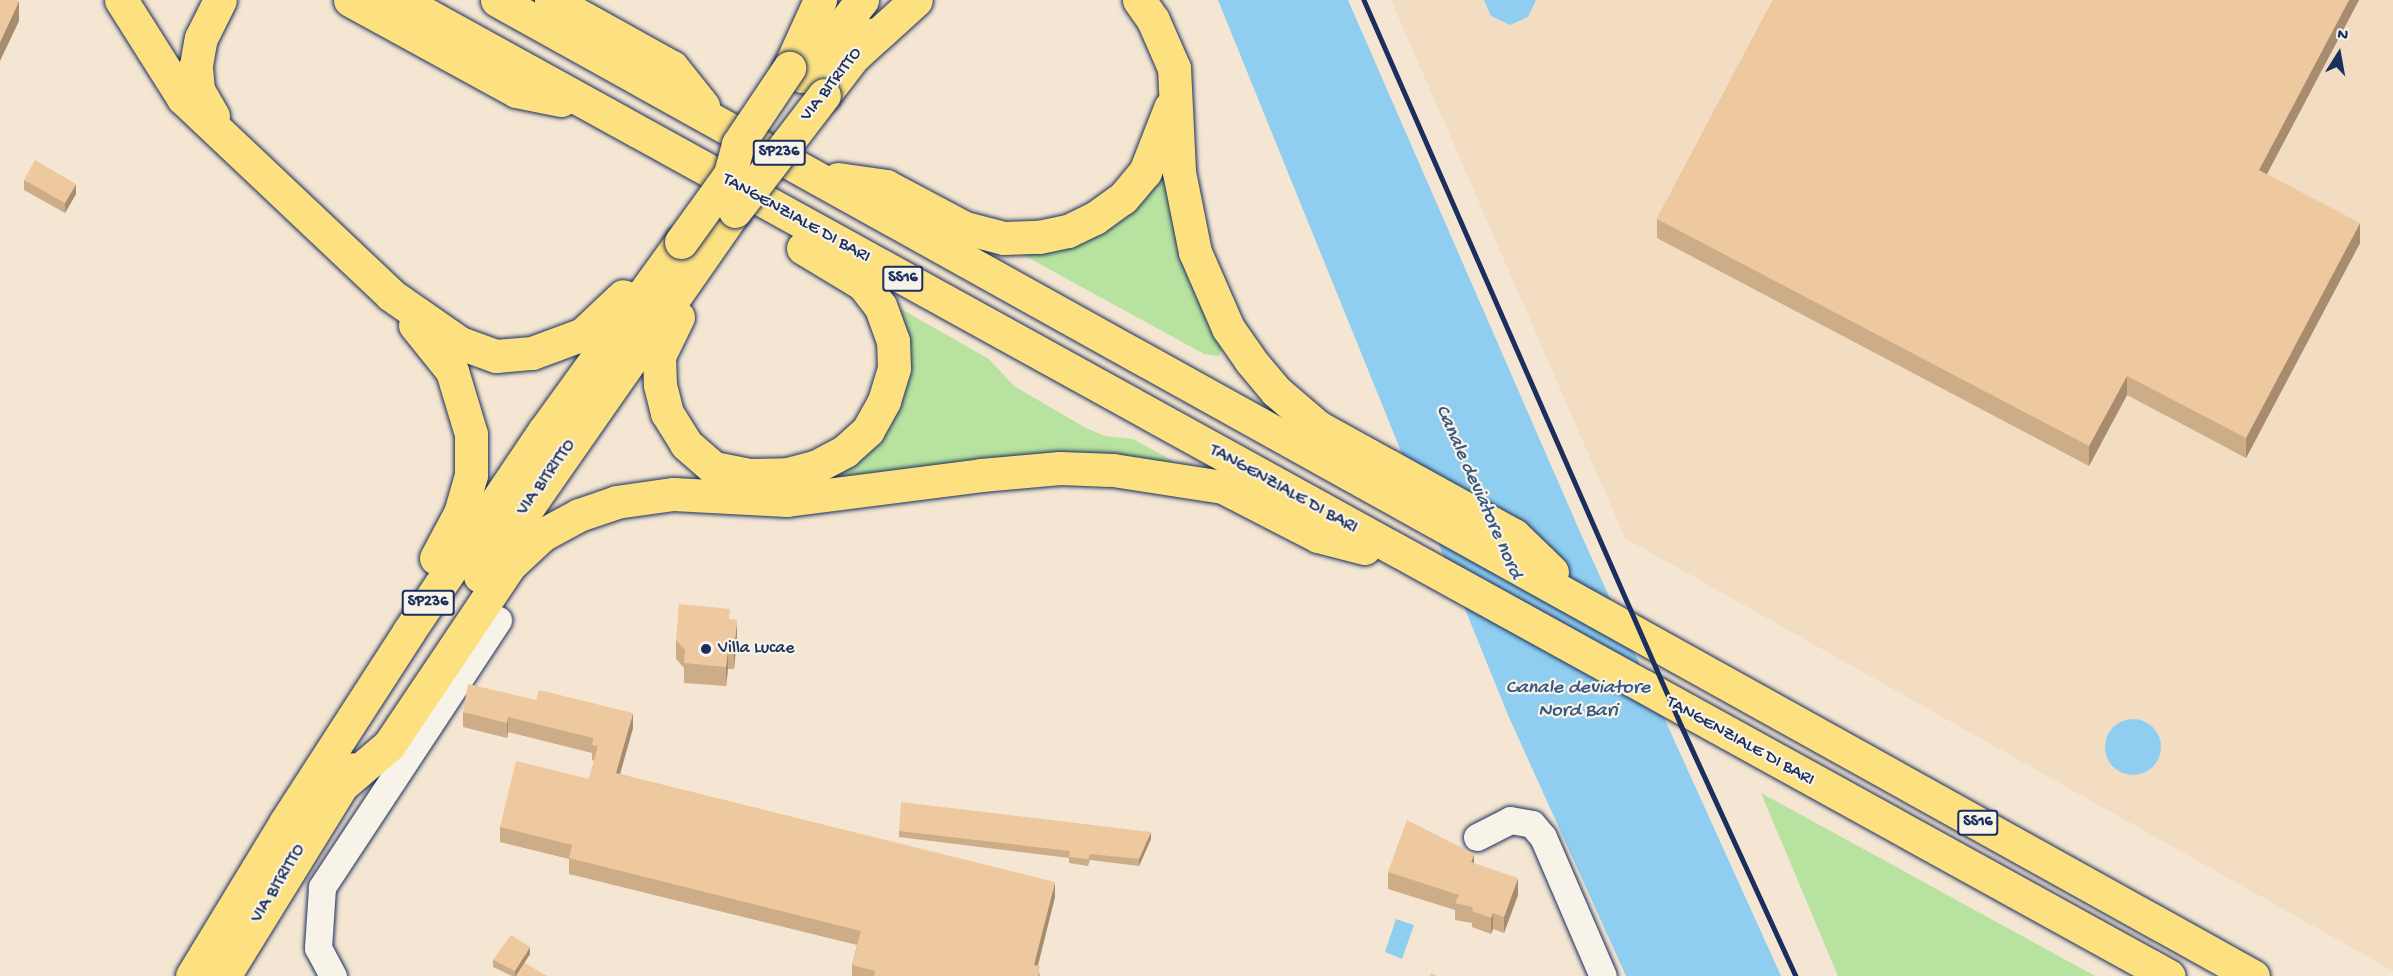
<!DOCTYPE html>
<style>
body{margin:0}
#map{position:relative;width:2393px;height:976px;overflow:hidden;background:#f4e6d2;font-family:"Gochi Hand",sans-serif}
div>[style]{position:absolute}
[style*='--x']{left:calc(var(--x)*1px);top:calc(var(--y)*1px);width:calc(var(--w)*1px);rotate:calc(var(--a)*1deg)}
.built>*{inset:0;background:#f2ddc2}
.green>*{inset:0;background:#b8e29f}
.water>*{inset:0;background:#8fcef0}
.round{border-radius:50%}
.roads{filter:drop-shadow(0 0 2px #1b2f5e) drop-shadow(0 0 2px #1b2f5e)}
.street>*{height:27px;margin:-13.5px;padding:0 13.5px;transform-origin:13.5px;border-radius:13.5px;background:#f7f3e8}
.primary>*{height:33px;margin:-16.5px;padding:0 16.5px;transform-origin:16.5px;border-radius:16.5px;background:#fde080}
.highway>*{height:33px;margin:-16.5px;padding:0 16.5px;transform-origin:16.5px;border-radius:16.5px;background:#fde080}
.rail>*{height:4.5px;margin:-2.25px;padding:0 2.25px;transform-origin:2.25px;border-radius:2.25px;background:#1b2f5e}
.bridges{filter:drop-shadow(0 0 2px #1b2f5e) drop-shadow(0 0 2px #1b2f5e)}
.primary-bridge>*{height:33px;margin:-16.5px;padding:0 16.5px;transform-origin:16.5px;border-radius:16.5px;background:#fde080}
.highway-bridge>*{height:33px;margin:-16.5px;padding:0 16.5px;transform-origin:16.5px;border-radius:16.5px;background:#fde080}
.wall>*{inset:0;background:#cdac88}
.shaded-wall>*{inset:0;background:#a78c6f}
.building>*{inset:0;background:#eec89e}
.dots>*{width:16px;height:16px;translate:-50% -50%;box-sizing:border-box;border:3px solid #f7f3e8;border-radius:50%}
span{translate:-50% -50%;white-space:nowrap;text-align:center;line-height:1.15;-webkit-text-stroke:4.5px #f7f3e8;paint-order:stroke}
.shield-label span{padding:2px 4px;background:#f7f3e8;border:2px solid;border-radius:4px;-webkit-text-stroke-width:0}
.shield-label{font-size:16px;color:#1b2f5e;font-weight:700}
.street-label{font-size:18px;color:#1b2f5e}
.poi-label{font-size:18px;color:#1b2f5e}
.left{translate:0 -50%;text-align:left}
.water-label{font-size:20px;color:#385782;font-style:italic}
.north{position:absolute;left:2309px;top:24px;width:60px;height:60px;-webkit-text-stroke:4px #f7f3e8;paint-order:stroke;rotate:11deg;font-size:16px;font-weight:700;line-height:24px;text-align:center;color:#1b2f5e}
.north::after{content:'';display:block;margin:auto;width:21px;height:27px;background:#1b2f5e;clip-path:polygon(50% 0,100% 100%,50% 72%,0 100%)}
</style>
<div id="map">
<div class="built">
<i style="clip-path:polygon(1391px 0,2393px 0,2393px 971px,1625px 538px)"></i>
</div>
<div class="green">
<i style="clip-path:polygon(1160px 178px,1165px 179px,1224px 344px,1219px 356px,1204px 354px,1018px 252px)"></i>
<i style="clip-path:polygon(901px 309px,989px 359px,1014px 386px,1084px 427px,1105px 436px,1133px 439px,1177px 463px,1116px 456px,814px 480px,849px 462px)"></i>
<i style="clip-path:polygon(1761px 793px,2095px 976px,1838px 976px)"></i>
</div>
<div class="water">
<i style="clip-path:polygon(1218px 0,1348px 0,1584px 541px,1781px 976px,1626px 976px,1508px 715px)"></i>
<i style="clip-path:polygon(1484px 0,1536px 0,1528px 17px,1510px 25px,1491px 16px)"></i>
<i class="round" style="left:2105px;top:719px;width:56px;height:56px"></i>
<i style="clip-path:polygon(1396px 919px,1414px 925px,1402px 959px,1385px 952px)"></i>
</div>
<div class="roads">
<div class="street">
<i style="--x:1477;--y:837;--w:37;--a:-27"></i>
<i style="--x:1510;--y:820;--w:22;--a:10"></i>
<i style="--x:1532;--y:824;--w:17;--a:50"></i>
<i style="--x:1543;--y:837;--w:151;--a:66.7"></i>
<i style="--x:333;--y:976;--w:32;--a:-118"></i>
<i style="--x:318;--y:948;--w:61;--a:-86.2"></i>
<i style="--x:322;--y:887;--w:320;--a:-56.6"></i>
</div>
<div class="primary">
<i style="--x:802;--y:76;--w:97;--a:-51.7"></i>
<i style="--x:824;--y:95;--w:76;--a:-52.5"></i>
</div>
<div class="highway">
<i style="--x:121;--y:0;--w:116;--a:57.7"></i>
<i style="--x:183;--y:98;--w:286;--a:43.4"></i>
<i style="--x:391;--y:295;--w:84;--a:34.8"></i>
<i style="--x:460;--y:343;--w:38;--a:20"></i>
<i style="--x:496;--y:356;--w:36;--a:-5"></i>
<i style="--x:532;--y:353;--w:54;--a:-20.4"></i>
<i style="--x:583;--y:334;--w:55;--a:-43.5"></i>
<i style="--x:350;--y:0;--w:189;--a:28.7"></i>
<i style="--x:516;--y:91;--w:46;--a:11.3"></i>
<i style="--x:400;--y:0;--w:2020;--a:28.89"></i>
<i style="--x:497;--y:0;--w:2009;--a:29.07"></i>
<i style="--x:551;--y:0;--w:138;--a:29"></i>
<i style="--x:672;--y:67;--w:50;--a:51.5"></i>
<i style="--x:1139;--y:0;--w:24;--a:55"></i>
<i style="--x:1153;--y:20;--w:52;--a:66.4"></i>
<i style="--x:1174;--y:68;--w:104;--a:87.2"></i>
<i style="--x:1179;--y:172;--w:82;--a:78.7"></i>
<i style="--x:1195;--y:252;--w:83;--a:66.5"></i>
<i style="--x:1228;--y:328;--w:39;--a:55"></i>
<i style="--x:1250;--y:360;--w:40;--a:50"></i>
<i style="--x:1276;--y:391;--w:55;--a:40.6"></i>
<i style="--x:1318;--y:427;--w:224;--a:28.9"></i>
<i style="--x:1514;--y:535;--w:53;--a:44.2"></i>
<i style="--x:852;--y:58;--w:86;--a:-42.2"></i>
<i style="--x:789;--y:68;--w:75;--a:-65.5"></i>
<i style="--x:213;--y:116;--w:30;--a:-120"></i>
<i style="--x:198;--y:90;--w:25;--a:-95"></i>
<i style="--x:196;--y:65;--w:27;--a:-80"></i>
<i style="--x:201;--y:38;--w:42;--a:-63.4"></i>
<i style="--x:838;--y:179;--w:49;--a:8.3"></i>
<i style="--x:886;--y:186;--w:89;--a:28"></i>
<i style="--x:965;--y:228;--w:40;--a:14.4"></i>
<i style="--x:1004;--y:238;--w:35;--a:-2"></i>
<i style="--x:1039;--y:237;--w:30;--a:-12"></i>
<i style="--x:1068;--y:231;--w:30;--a:-26"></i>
<i style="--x:1095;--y:218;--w:34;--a:-36"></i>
<i style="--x:1123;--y:198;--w:34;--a:-50"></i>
<i style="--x:1145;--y:172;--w:69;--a:-68.7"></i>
<i style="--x:678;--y:317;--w:43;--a:116"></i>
<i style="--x:659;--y:356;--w:29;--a:88"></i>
<i style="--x:660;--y:385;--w:29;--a:76"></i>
<i style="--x:667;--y:413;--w:36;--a:58"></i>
<i style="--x:686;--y:444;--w:37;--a:41"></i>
<i style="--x:714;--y:468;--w:36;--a:11"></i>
<i style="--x:749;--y:475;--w:39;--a:-1"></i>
<i style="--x:788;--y:474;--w:30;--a:-15"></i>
<i style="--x:817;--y:466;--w:32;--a:-28"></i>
<i style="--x:845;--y:451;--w:31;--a:-42"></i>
<i style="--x:868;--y:430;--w:33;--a:-61"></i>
<i style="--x:884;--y:401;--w:34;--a:-73"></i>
<i style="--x:894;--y:368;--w:27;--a:-92"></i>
<i style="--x:893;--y:341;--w:37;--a:-110"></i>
<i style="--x:880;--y:306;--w:28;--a:-128"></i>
<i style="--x:863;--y:284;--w:70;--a:-149"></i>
<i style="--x:415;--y:325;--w:59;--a:51.2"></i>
<i style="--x:452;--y:371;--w:66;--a:73.2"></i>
<i style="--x:471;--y:434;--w:41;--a:90"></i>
<i style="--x:471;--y:475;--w:40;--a:106"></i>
<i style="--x:460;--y:513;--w:51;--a:118.1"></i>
<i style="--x:480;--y:576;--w:445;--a:-55.1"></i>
<i style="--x:341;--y:786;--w:63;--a:-40.5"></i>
<i style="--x:389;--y:745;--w:217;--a:-56.1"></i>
<i style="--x:510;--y:565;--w:44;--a:-43.2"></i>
<i style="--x:542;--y:535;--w:42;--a:-28.4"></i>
<i style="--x:579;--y:515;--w:39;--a:-19"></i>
<i style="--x:616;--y:502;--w:58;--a:-8"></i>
<i style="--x:673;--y:494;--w:114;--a:3"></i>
<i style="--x:787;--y:500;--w:196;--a:-7.3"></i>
<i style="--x:981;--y:475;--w:79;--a:-5.1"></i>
<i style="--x:1060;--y:468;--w:53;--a:2.2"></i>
<i style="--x:1113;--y:470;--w:111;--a:8.8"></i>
<i style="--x:1223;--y:487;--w:107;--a:27.3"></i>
<i style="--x:1318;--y:536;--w:48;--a:14.6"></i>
<i style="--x:192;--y:976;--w:179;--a:-58.7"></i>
<i style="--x:285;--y:823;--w:229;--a:-57.1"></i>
<i style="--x:409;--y:631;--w:241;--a:-56"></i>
<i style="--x:544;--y:431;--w:233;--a:-54.1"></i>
<i style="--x:224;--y:976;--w:243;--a:-58.3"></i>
</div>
</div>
<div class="rail">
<i style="--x:1364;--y:0;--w:791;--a:66.38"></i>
<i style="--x:1681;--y:725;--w:276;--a:65.4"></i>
</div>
<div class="bridges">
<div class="primary-bridge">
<i style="--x:735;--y:211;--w:146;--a:-52.5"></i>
</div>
<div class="highway-bridge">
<i style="--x:681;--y:242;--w:84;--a:-54.2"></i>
<i style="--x:730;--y:174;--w:31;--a:-75"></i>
<i style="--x:738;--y:144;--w:92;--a:-56.1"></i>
</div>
</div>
<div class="wall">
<i style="clip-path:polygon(1773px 0,2359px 0,2267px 174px,2360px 243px,2246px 458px,2127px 395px,2089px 466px,1657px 238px,1657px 219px)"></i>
<i style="clip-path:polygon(24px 180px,76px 194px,65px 213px,24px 190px)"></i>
<i style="clip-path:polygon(730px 619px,737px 639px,734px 669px,728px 669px,726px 686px,684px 683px,684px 668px,676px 659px,676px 640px)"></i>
<i style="clip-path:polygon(463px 712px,633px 728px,620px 774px,1055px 897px,1038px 966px,1040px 976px,852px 976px,852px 965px,857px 945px,569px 874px,569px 859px,500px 842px,500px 827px,589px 779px,594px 761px,592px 760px,592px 753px,508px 732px,507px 738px,463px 727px)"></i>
<i style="clip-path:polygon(899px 831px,1151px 839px,1139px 866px,1090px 860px,1088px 866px,1069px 863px,1069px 858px,899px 837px)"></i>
<i style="clip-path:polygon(1474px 864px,1518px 895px,1504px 933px,1493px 929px,1491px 934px,1472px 927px,1472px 923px,1455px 920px,1455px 910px,1388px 889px,1388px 872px)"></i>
<i style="clip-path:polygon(530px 954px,516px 976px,512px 976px,493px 967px,493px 960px)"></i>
</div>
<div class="shaded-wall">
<i style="clip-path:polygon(2349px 0,2359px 0,2259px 189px,2259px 170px)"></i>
<i style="clip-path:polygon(19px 1px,19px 21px,0 61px,0 42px)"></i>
<i style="clip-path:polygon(76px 184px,76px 194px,65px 213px,65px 203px)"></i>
<i style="clip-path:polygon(2360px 223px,2360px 243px,2246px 458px,2246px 438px)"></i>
<i style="clip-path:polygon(2127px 376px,2127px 395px,2089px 466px,2089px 446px)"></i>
<i style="clip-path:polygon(737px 620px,737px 639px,734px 669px,734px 650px)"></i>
<i style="clip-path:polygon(728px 650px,728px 669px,726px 686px,726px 667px)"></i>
<i style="clip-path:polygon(633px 713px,633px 728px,616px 788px,616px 773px)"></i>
<i style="clip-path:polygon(508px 717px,508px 732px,507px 738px,507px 723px)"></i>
<i style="clip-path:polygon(1151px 832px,1151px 839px,1139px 866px,1139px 859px)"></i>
<i style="clip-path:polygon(1474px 854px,1474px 870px,1471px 862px)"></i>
<i style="clip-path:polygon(1518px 878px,1518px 895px,1504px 933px,1504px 917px)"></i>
<i style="clip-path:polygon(1055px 882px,1055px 897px,1035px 976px,1034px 965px)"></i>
<i style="clip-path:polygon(1493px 913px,1493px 929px,1491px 934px,1491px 918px)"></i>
<i style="clip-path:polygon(530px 947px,530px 954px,516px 976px,515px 976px,515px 971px)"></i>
</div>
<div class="building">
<i style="clip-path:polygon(0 0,16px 0,19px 1px,0 42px)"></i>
<i style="clip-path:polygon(1773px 0,2349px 0,2259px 170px,2360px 223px,2246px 438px,2127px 376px,2089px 446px,1657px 219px)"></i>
<i style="clip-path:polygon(35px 160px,76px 184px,65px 203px,24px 180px)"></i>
<i style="clip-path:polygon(679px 604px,730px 609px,729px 619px,737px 620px,734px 650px,728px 650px,726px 667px,684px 663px,685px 650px,676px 640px)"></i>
<i style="clip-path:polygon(468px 684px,536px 700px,539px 690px,633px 713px,616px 773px,1055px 882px,1034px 965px,1040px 966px,1038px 976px,874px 976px,875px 971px,852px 965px,861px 931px,569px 858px,572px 845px,500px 827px,516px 761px,589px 779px,598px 746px,592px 745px,593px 738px,508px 717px,507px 723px,463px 712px)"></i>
<i style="clip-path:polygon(901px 802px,1151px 832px,1139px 859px,1090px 854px,1088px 859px,1069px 857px,1070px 851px,899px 831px)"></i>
<i style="clip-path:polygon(1407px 820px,1474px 854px,1471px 862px,1518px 878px,1504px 917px,1493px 913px,1491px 918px,1472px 911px,1473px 907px,1455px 903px,1459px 895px,1388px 872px)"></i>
<i style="clip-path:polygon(511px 935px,530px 947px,515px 971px,493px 960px)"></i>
<i style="clip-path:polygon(525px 963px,547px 976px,517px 976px)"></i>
<i style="clip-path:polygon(1431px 973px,1437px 976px,1430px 976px)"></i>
</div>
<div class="dots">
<i style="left:706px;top:649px;background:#1b2f5e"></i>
</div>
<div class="shield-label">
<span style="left:779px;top:153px">SP236</span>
<span style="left:903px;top:279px">SS16</span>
<span style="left:428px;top:603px">SP236</span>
<span style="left:1978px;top:823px">SS16</span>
</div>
<div class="street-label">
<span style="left:832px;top:85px;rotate:-52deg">VIA BITRITTO</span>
<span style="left:796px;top:219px;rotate:29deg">TANGENZIALE DI BARI</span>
<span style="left:547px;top:478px;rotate:-55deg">VIA BITRITTO</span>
<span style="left:1283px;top:490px;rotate:29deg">TANGENZIALE DI BARI</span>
<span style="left:1740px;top:742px;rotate:29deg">TANGENZIALE DI BARI</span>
<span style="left:279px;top:884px;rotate:-59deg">VIA BITRITTO</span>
</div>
<div class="poi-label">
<span class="left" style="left:718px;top:649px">Villa Lucae</span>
</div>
<div class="water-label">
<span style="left:1478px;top:492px;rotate:66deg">Canale deviatore nord</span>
<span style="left:1578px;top:700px">Canale deviatore<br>Nord Bari</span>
</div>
<div class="north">N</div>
</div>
